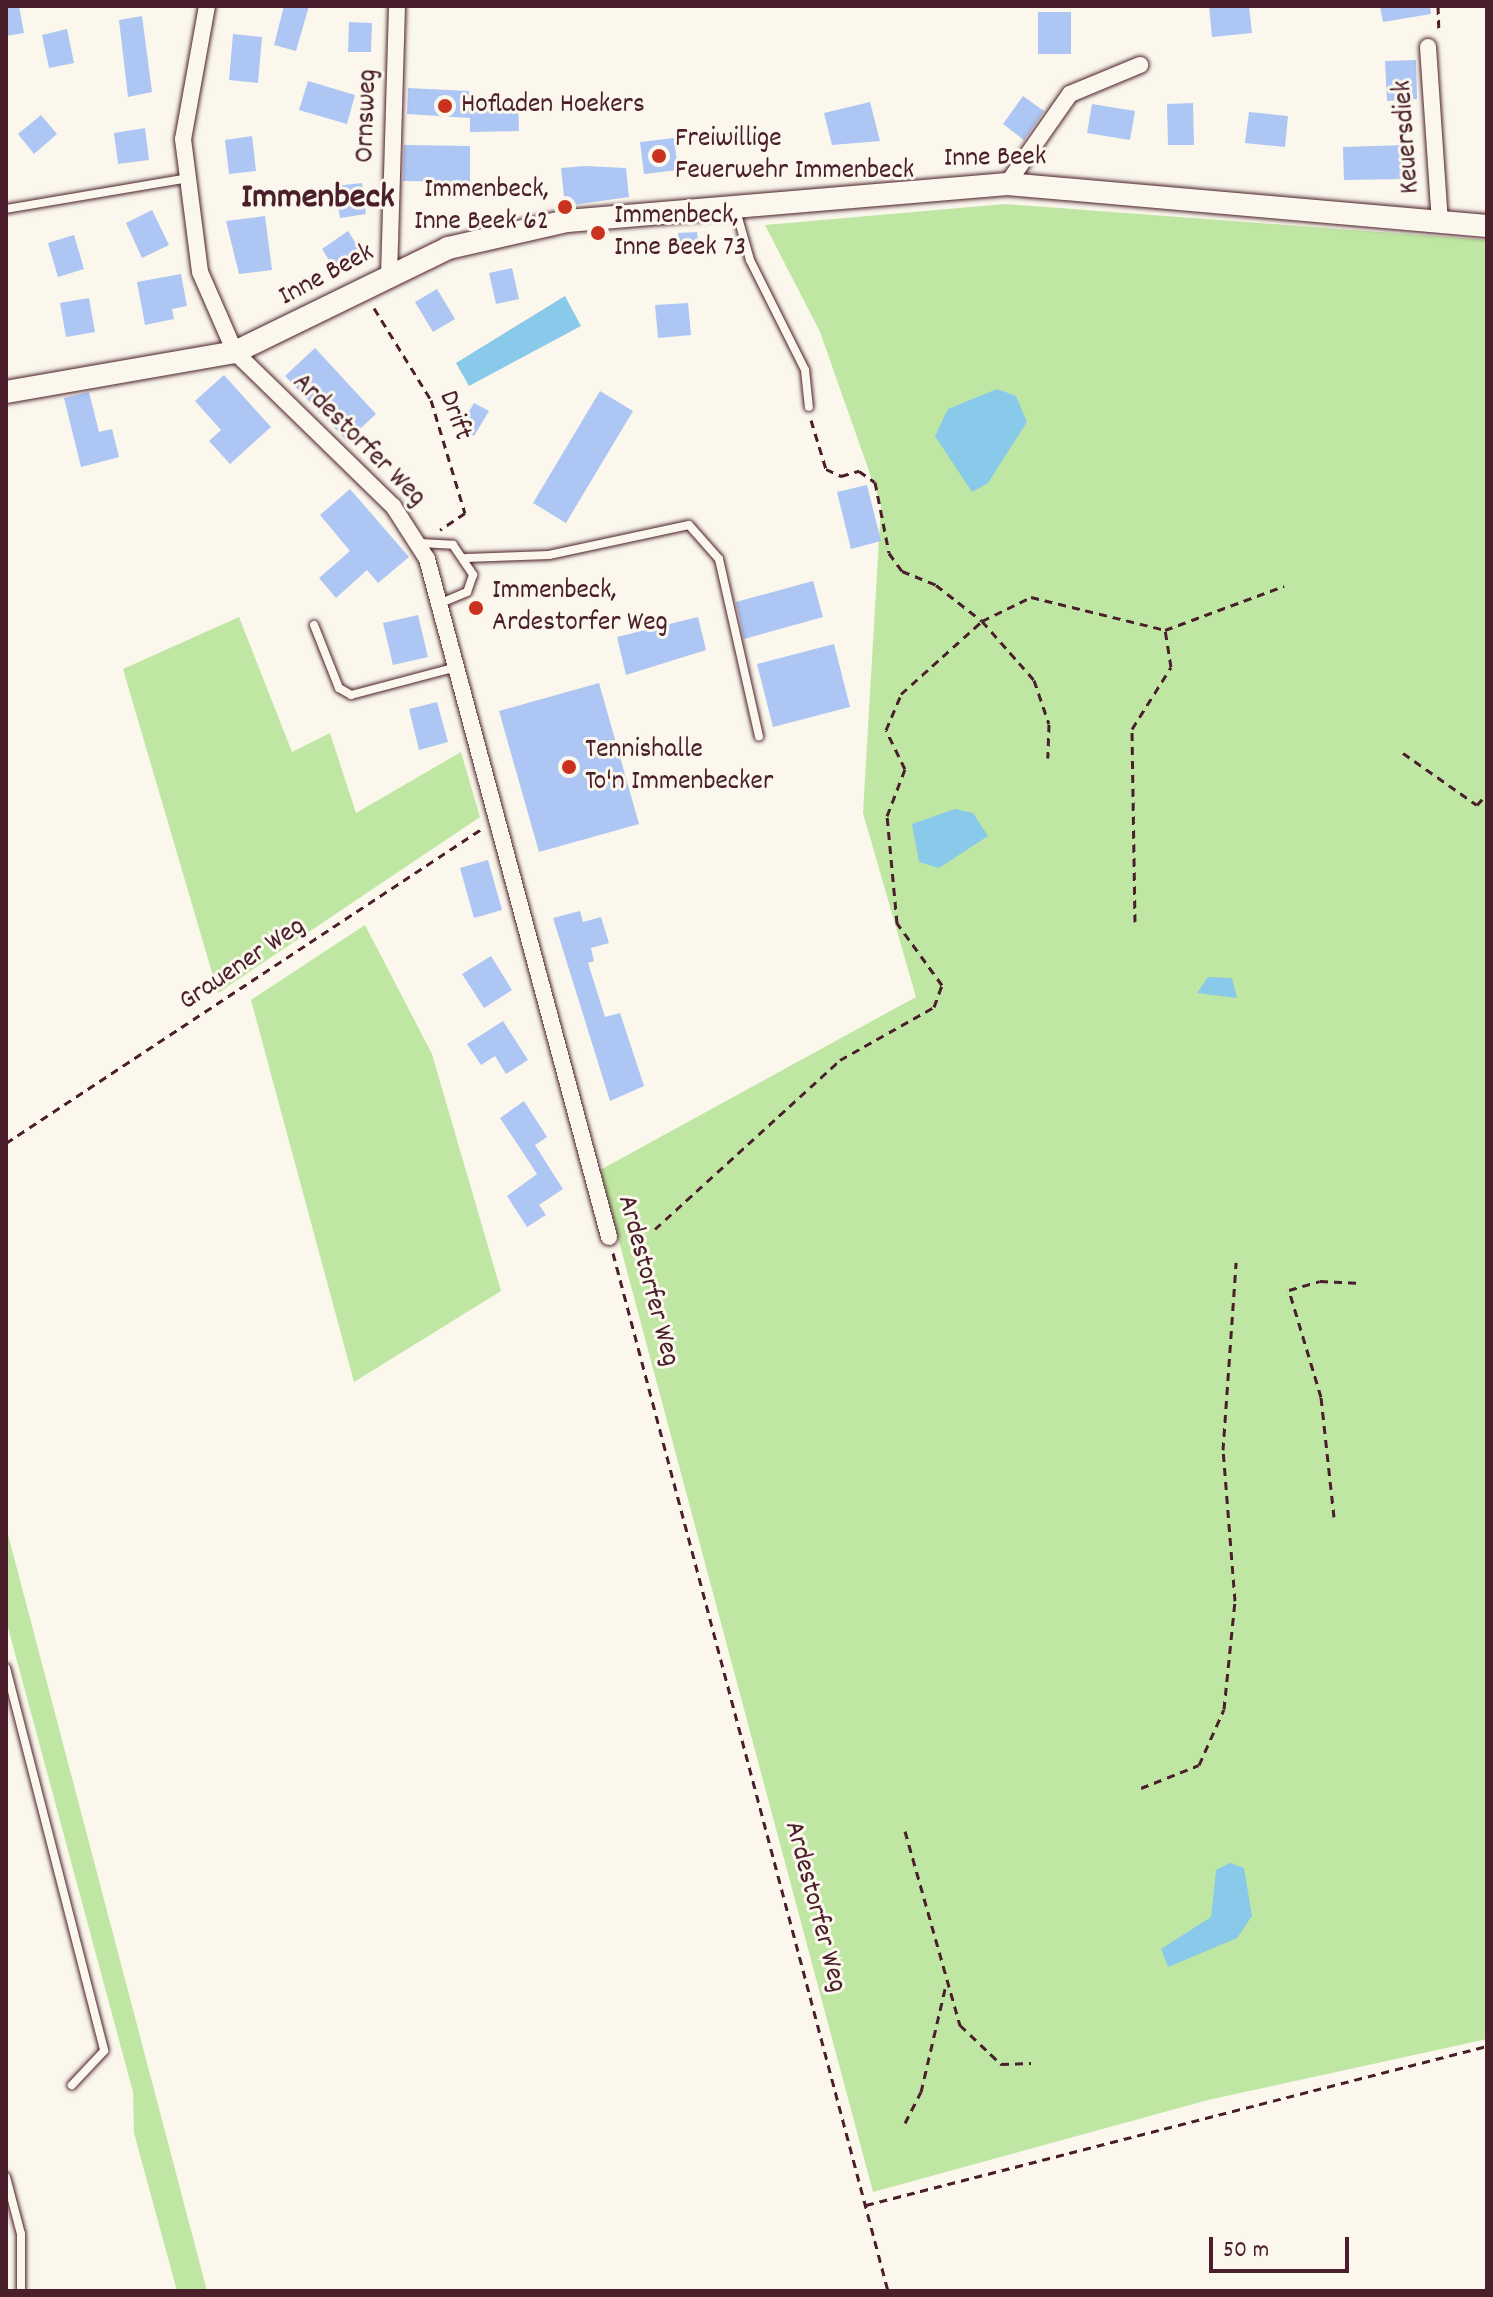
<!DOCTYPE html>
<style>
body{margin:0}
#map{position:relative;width:1493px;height:2297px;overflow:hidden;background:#fbf7ec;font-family:Dekko,sans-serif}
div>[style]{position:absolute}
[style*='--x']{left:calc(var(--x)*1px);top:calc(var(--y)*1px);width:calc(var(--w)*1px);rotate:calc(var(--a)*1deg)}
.green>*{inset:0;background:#bfe7a3}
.water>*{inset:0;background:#89c9ea}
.building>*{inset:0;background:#adc6f4}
.path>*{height:3px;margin-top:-1.5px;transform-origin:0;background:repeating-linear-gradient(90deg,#4a1f2b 0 8px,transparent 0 14px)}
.roads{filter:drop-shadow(0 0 2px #4a1f2b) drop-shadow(0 0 2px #4a1f2b)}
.lane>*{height:8px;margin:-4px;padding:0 4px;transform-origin:4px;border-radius:4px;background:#fbf7ec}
.street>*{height:16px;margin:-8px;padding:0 8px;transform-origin:8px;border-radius:8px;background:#fbf7ec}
.secondary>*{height:22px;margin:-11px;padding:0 11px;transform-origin:11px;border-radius:11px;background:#fbf7ec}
.dots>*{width:22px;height:22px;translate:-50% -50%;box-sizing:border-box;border:4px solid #fbf7ec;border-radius:50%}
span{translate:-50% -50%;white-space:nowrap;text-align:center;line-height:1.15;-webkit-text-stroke:6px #fbf7ec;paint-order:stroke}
.poi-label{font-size:28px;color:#4a1f2b}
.left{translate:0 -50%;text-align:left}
.right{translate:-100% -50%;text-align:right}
.street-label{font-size:28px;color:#4a1f2b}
.district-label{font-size:36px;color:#4a1f2b;font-weight:700}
.frame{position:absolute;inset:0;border:8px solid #4a1f2b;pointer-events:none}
.scale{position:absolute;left:1209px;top:2237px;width:140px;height:36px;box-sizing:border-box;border:4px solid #4a1f2b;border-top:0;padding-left:10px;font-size:24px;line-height:28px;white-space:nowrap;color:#4a1f2b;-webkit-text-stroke:6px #fbf7ec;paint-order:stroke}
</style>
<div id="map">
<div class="green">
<i style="clip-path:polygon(1005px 204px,1487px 240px,1487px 2039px,1208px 2100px,873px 2192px,600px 1170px,916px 997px,863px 813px,881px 505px,820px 332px,765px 225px)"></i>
<i style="clip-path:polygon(239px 617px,292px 752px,330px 733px,356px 813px,461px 752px,480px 817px,218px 993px,123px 669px)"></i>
<i style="clip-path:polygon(365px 925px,432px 1054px,501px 1291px,354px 1382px,251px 1000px)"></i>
<i style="clip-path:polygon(6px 1527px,207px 2291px,177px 2291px,134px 2133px,133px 2092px,6px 1620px)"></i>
</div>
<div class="water">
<i style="clip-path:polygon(565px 296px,581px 326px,469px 386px,456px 363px)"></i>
<i style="clip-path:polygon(997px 389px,1016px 396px,1027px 422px,988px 483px,972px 492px,935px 436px,948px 409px)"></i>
<i style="clip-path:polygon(955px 809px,973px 813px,988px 836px,939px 868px,919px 862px,912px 824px)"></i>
<i style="clip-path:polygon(1208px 977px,1232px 978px,1237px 998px,1197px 993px)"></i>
<i style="clip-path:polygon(1230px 1863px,1244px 1868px,1252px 1916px,1237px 1938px,1168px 1967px,1161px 1949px,1211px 1917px,1216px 1870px)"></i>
</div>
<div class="building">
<i style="clip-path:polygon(6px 6px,19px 6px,24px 33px,6px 36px)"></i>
<i style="clip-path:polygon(284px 6px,309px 6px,296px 51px,274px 45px)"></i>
<i style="clip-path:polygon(1209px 6px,1249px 6px,1252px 33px,1212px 37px)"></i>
<i style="clip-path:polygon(1380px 6px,1430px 6px,1431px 14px,1383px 22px)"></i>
<i style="clip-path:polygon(1038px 12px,1071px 12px,1071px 54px,1038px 54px)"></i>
<i style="clip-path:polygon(142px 16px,152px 92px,128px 97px,119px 20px)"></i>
<i style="clip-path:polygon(349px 22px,372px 23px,371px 52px,348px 52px)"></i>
<i style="clip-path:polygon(67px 29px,74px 63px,49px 68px,42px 35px)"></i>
<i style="clip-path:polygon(233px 34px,262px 37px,258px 83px,229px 80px)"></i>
<i style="clip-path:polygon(1416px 60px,1417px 99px,1387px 101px,1385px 61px)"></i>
<i style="clip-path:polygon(308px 81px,355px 95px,347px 124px,299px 110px)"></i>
<i style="clip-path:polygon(408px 88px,469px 91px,469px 100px,518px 98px,519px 131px,470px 132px,470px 118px,407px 114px)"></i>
<i style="clip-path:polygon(1023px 96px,1044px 111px,1024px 140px,1003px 124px)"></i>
<i style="clip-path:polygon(870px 102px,880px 141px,832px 145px,824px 113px)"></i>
<i style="clip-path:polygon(1193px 103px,1194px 145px,1168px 145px,1167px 104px)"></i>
<i style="clip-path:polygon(1092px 104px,1135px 111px,1130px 140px,1087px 133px)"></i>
<i style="clip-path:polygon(1249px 112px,1288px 116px,1285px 147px,1245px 143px)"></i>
<i style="clip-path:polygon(41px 115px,57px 134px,34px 154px,18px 134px)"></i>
<i style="clip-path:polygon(145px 128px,149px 160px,118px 164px,114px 133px)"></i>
<i style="clip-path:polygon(252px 136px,256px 171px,229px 174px,225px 140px)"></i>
<i style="clip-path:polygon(674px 138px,678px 170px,644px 174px,640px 142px)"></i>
<i style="clip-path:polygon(404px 145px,470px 146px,470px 182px,403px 181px)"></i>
<i style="clip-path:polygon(1405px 145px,1406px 179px,1344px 180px,1343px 147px)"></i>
<i style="clip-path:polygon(585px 166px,626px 168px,629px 197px,565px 206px,561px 168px)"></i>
<i style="clip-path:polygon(362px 183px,366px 214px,340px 218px,335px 186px)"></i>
<i style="clip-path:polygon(152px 210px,169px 245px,142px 258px,126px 223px)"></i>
<i style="clip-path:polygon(265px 216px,272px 270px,239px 274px,226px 221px)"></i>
<i style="clip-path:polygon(348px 231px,360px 250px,334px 268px,322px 249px)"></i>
<i style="clip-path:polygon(697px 232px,699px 250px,680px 252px,678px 233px)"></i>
<i style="clip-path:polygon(74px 235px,84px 269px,58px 277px,48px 243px)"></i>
<i style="clip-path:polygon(512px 268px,519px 299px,496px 304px,489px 273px)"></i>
<i style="clip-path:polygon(181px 274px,187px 306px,172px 309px,174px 319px,145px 325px,137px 282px)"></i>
<i style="clip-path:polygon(437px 289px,455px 319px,433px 332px,415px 302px)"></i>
<i style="clip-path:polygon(89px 298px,95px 332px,66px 337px,60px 303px)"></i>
<i style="clip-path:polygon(688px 303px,691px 335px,658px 338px,655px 305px)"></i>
<i style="clip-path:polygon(315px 348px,376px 414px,347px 441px,285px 376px)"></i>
<i style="clip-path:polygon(224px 375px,271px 427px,230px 464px,209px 441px,221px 430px,195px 401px)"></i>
<i style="clip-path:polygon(600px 391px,633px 411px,566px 523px,533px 503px)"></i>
<i style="clip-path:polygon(89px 392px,99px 432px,112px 429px,119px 457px,81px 467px,64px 398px)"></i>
<i style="clip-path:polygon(474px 403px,489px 411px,474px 436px,460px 427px)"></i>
<i style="clip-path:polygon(867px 485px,881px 541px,851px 549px,837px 492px)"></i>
<i style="clip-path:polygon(350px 489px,409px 557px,378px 583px,367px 570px,336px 598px,319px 578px,350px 551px,320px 515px)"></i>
<i style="clip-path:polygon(813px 581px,823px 617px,744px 639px,736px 602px)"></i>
<i style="clip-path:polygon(418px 615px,428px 657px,393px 665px,383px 623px)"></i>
<i style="clip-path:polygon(698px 617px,706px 650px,626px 675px,617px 637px)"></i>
<i style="clip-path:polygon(834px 644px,850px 707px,773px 727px,757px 664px)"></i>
<i style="clip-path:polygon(599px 683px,639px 824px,539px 852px,499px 711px)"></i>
<i style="clip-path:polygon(437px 702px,448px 742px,419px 750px,409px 709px)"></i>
<i style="clip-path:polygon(488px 860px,502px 910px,474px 918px,460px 868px)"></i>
<i style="clip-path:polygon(580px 911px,583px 922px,601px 917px,609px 943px,591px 948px,594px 961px,588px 963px,605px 1017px,620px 1013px,644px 1086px,610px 1101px,553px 918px)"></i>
<i style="clip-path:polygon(491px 956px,512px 990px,484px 1008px,462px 974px)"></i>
<i style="clip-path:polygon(503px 1021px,528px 1060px,506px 1074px,495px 1056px,481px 1065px,467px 1044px)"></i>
<i style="clip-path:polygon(524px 1101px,547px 1137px,535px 1145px,563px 1189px,539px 1205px,546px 1215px,527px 1227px,507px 1196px,537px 1174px,500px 1118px)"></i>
</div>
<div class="path">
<i style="--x:1438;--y:6;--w:26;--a:88"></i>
<i style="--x:374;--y:308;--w:108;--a:58.2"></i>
<i style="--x:431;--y:400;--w:118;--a:73.3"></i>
<i style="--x:465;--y:513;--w:30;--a:146"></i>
<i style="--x:811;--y:420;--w:51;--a:73"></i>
<i style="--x:826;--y:469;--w:17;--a:25"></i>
<i style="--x:841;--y:476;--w:19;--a:-16"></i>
<i style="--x:859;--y:471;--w:19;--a:35"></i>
<i style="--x:875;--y:482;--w:72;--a:78.8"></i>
<i style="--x:889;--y:553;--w:22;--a:54"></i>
<i style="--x:902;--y:571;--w:37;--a:22"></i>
<i style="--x:936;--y:585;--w:58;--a:38"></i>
<i style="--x:982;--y:621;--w:55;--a:-26.1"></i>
<i style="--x:1031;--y:597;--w:138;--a:13.8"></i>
<i style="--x:1165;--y:630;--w:127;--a:-20.3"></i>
<i style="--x:1403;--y:753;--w:90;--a:35.1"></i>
<i style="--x:1477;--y:805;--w:15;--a:-48"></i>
<i style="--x:1135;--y:922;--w:193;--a:-90.9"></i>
<i style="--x:1132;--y:729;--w:73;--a:-57.8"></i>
<i style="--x:1171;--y:667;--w:37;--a:-99"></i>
<i style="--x:6;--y:1143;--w:572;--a:-33.44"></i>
<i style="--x:655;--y:1229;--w:251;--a:-42.4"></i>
<i style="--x:840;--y:1060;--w:108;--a:-29.4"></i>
<i style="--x:934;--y:1007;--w:23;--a:-70"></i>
<i style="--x:942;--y:985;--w:77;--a:-126"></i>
<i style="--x:897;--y:923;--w:107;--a:-95.3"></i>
<i style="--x:887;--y:816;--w:50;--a:-69"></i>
<i style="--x:905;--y:769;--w:43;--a:-116"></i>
<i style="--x:886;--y:730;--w:39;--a:-67"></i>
<i style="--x:901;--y:694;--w:109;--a:-42"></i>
<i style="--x:982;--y:621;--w:79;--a:48.6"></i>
<i style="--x:1034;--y:680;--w:46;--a:71.2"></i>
<i style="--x:1049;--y:724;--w:34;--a:92"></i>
<i style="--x:613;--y:1253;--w:1074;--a:75.16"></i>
<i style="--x:1334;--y:1517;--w:121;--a:-96.2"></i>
<i style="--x:1321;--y:1397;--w:112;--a:-106.7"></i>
<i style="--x:1289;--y:1290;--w:32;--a:-16"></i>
<i style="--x:1320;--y:1281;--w:41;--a:2.8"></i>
<i style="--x:1141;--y:1788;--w:62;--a:-21.6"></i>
<i style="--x:1199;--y:1765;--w:61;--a:-65.9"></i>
<i style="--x:1224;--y:1709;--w:109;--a:-84.2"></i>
<i style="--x:1235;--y:1601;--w:151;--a:-94.5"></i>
<i style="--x:1223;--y:1450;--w:188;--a:-86"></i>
<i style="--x:905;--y:1831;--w:202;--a:74.2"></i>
<i style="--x:960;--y:2025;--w:57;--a:43.6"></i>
<i style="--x:1001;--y:2064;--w:30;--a:-2"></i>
<i style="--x:905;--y:2123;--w:35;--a:-63"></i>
<i style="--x:921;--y:2092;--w:106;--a:-76.9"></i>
<i style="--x:866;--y:2205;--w:641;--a:-14.36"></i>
</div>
<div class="roads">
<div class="lane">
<i style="--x:735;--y:207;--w:55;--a:74.2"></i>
<i style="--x:750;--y:260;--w:123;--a:63.4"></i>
<i style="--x:805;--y:370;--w:37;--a:84"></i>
<i style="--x:6;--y:209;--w:180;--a:-9.6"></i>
<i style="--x:420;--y:543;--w:33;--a:3"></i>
<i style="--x:453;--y:545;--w:36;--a:56"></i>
<i style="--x:473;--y:575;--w:18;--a:109"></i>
<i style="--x:467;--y:592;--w:28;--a:157"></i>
<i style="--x:466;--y:558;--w:83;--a:-2.1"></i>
<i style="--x:549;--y:555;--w:143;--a:-12.1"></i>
<i style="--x:689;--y:525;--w:45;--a:48.6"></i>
<i style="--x:719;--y:559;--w:182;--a:77.3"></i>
<i style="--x:314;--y:625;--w:68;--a:68.4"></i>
<i style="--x:339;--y:688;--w:14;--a:30"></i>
<i style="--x:351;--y:695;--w:110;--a:-14.8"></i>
<i style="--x:6;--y:1668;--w:395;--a:75.6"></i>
<i style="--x:104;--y:2051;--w:47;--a:133.3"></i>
<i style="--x:6;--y:2177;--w:59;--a:75.3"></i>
<i style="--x:21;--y:2234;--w:57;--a:90"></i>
</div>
<div class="street">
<i style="--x:207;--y:6;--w:135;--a:100.2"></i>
<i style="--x:183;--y:139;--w:134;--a:82.7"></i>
<i style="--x:200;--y:272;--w:87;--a:66.4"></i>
<i style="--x:235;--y:352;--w:221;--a:44.3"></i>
<i style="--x:393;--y:506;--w:63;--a:57.3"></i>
<i style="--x:427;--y:559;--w:702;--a:74.97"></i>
<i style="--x:1428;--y:47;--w:176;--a:86.1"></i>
<i style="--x:1007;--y:184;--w:110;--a:-55"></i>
<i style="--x:1070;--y:94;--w:76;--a:-22.5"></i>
<i style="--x:389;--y:276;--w:270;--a:-88.3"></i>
</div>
<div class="secondary">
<i style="--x:6;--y:392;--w:232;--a:-9.9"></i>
<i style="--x:235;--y:352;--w:237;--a:-26"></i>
<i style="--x:448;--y:248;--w:122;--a:-12.8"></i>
<i style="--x:567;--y:221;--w:442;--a:-4.8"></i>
<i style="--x:1007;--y:184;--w:482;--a:5"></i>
</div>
</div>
<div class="dots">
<i style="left:445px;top:106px;background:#c8321e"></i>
<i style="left:659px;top:156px;background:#c8321e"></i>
<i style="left:565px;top:207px;background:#c8321e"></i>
<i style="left:598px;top:233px;background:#c8321e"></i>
<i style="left:476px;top:608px;background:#c8321e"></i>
<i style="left:569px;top:767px;background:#c8321e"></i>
</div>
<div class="poi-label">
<span class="left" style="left:461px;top:106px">Hofladen Hoekers</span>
<span class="left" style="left:675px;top:156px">Freiwillige<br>Feuerwehr Immenbeck</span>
<span class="right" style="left:549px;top:207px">Immenbeck,<br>Inne Beek 62</span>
<span class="left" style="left:614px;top:233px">Immenbeck,<br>Inne Beek 73</span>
<span class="left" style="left:492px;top:608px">Immenbeck,<br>Ardestorfer Weg</span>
<span class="left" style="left:585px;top:767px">Tennishalle<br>To'n Immenbecker</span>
</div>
<div class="street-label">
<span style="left:368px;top:116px;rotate:-88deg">Ornsweg</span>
<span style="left:1408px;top:137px;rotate:-94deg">Keuersdiek</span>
<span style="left:995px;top:159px;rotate:-1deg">Inne Beek</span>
<span style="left:327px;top:276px;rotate:-28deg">Inne Beek</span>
<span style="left:454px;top:416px;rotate:70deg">Drift</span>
<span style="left:358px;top:441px;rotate:45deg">Ardestorfer Weg</span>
<span style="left:243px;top:965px;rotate:-34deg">Grauener Weg</span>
<span style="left:647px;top:1281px;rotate:75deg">Ardestorfer Weg</span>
<span style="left:814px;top:1907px;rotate:75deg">Ardestorfer Weg</span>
</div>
<div class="district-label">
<span style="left:318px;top:200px">Immenbeck</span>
</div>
<div class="frame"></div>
<div class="scale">50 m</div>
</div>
